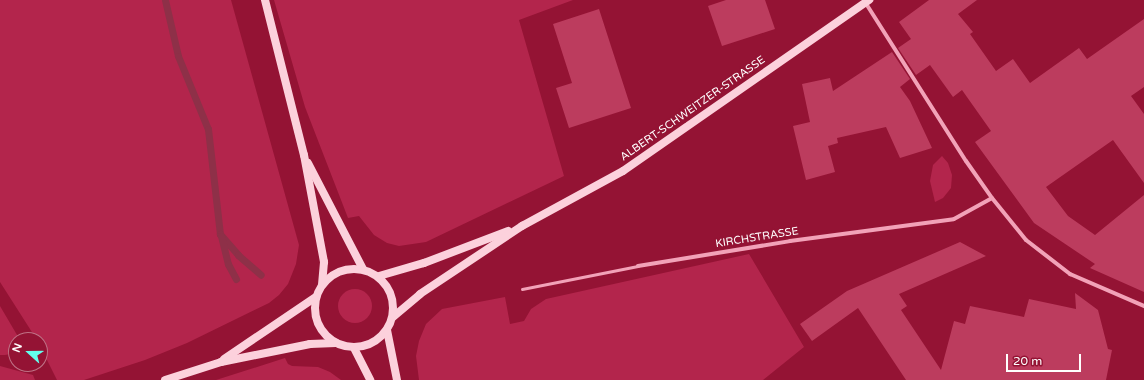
<!DOCTYPE html>
<style>
body{margin:0}
#map{position:relative;width:1144px;height:380px;overflow:hidden;background:#941334;font-family:"Varela Round",sans-serif}
div>[style]{position:absolute}
[style*='--x']{left:calc(var(--x)*1px);top:calc(var(--y)*1px);width:calc(var(--w)*1px);rotate:calc(var(--a)*1deg)}
.green>*{inset:0;background:#b3254c}
.round{border-radius:50%}
.stream>*{height:7px;margin:-3.5px;padding:0 3.5px;transform-origin:3.5px;border-radius:3.5px;background:#8e3048}
.building>*{inset:0;background:#bc3c5e}
.lane>*{height:3px;margin:-1.5px;padding:0 1.5px;transform-origin:1.5px;border-radius:1.5px;background:#f2a2b8}
.street>*{height:4px;margin:-2px;padding:0 2px;transform-origin:2px;border-radius:2px;background:#f2a2b8}
.secondary>*{height:8px;margin:-4px;padding:0 4px;transform-origin:4px;border-radius:4px;background:#fcd1dc}
.secondary>.ring{margin:-4px;padding:0;box-sizing:content-box;background:none;border:8px solid #fcd1dc;border-radius:50%}
span{translate:-50% -50%;white-space:nowrap;text-align:center;line-height:1.15;-webkit-text-stroke:3.5px #941334;paint-order:stroke}
.street-label{font-size:11px;color:#fff}
.north{position:absolute;left:8px;top:332px;width:40px;height:40px;box-sizing:border-box;background:#941334;border:1px solid #bf7185;border-radius:50%;rotate:291deg;font-size:11px;font-weight:700;line-height:16px;text-align:center;color:#fff}
.north::after{content:'';display:block;margin:auto;width:14px;height:18px;background:#63ffee;clip-path:polygon(50% 0,100% 100%,50% 72%,0 100%)}
.scale{position:absolute;left:1006px;top:354px;width:75px;height:18px;box-sizing:border-box;border:2px solid #fff;border-top:0;padding-left:5px;font-size:12px;line-height:14px;white-space:nowrap;color:#fff;-webkit-text-stroke:3px #941334;paint-order:stroke}
</style>
<div id="map">
<div class="green">
<i style="clip-path:polygon(0 0,231px 0,299px 245px,296px 264px,288px 284px,279px 295px,269px 303px,187px 343px,145px 360px,84px 380px,57px 380px,40px 346px,40px 340px,37px 340px,0 282px)"></i>
<i style="clip-path:polygon(274px 0,573px 0,519px 20px,564px 176px,426px 242px,399px 246px,387px 243px,374px 235px,359px 216px,348px 218px,305px 107px)"></i>
<i style="clip-path:polygon(942px 156px,948px 163px,952px 175px,951px 188px,943px 198px,935px 202px,930px 181px,933px 165px)"></i>
<i style="clip-path:polygon(749px 254px,804px 347px,763px 380px,419px 380px,416px 356px,419px 341px,426px 324px,442px 309px,505px 297px,510px 324px,524px 321px,531px 309px,546px 299px)"></i>
<i class="round" style="left:338px;top:289px;width:34px;height:34px"></i>
<i style="clip-path:polygon(0 306px,20px 340px,16px 340px,16px 353px,5px 355px,0 355px)"></i>
<i style="clip-path:polygon(285px 358px,288px 364px,292px 366px,318px 367px,330px 372px,341px 380px,216px 380px)"></i>
<i style="clip-path:polygon(0 366px,33px 375px,35px 380px,0 380px)"></i>
</div>
<div class="stream">
<i style="--x:165;--y:0;--w:57;--a:76.9"></i>
<i style="--x:178;--y:56;--w:79;--a:67.7"></i>
<i style="--x:208;--y:129;--w:106;--a:83.5"></i>
<i style="--x:220;--y:234;--w:28;--a:49"></i>
<i style="--x:238;--y:255;--w:30;--a:41"></i>
<i style="--x:221;--y:236;--w:29;--a:76"></i>
<i style="--x:228;--y:264;--w:17;--a:62"></i>
</div>
<div class="building">
<i style="clip-path:polygon(726px 0,765px 0,775px 29px,722px 46px,708px 6px)"></i>
<i style="clip-path:polygon(929px 0,977px 0,958px 14px,973px 32px,970px 34px,996px 71px,1013px 59px,1030px 83px,1079px 48px,1087px 59px,1144px 19px,1144px 87px,1131px 96px,1144px 114px,1144px 183px,1113px 140px,1046px 187px,1068px 216px,1095px 235px,1144px 195px,1144px 292px,1090px 268px,1095px 264px,1034px 223px,975px 142px,991px 131px,962px 90px,953px 97px,930px 65px,916px 75px,898px 48px,911px 39px,899px 22px)"></i>
<i style="clip-path:polygon(599px 9px,631px 108px,569px 128px,556px 88px,572px 83px,553px 24px)"></i>
<i style="clip-path:polygon(892px 52px,910px 79px,900px 87px,910px 101px,932px 148px,900px 158px,886px 127px,837px 138px,838px 143px,828px 146px,835px 172px,806px 180px,793px 126px,810px 122px,802px 84px,830px 78px,833px 91px)"></i>
<i style="clip-path:polygon(960px 242px,986px 256px,899px 294px,907px 306px,901px 310px,941px 370px,954px 321px,965px 324px,970px 306px,1024px 317px,1029px 299px,1076px 309px,1075px 293px,1098px 310px,1108px 349px,1112px 350px,1106px 380px,906px 380px,858px 308px,812px 341px,800px 324px,847px 291px)"></i>
</div>
<div class="lane">
<i style="--x:522;--y:289;--w:118;--a:-11.2"></i>
</div>
<div class="street">
<i style="--x:865;--y:2;--w:188;--a:57.6"></i>
<i style="--x:966;--y:161;--w:45;--a:54.9"></i>
<i style="--x:992;--y:198;--w:54;--a:51"></i>
<i style="--x:1026;--y:240;--w:56;--a:37.7"></i>
<i style="--x:1070;--y:274;--w:81;--a:23.4"></i>
<i style="--x:638;--y:266;--w:154;--a:-9.3"></i>
<i style="--x:790;--y:241;--w:165;--a:-7.6"></i>
<i style="--x:954;--y:219;--w:43;--a:-28.9"></i>
</div>
<div class="secondary">
<i style="--x:265;--y:0;--w:160;--a:75.9"></i>
<i style="--x:304;--y:155;--w:109;--a:79.4"></i>
<i style="--x:324;--y:262;--w:22;--a:95"></i>
<i style="--x:308;--y:163;--w:119;--a:62.6"></i>
<i class="ring" style="left:315px;top:269px;width:70px;height:70px"></i>
<i style="--x:379;--y:276;--w:47;--a:-16.1"></i>
<i style="--x:424;--y:263;--w:90;--a:-20.9"></i>
<i style="--x:393;--y:317;--w:35;--a:-40"></i>
<i style="--x:420;--y:294;--w:123;--a:-33.7"></i>
<i style="--x:522;--y:226;--w:115;--a:-28.6"></i>
<i style="--x:623;--y:171;--w:300;--a:-34.8"></i>
<i style="--x:387;--y:330;--w:51;--a:78.7"></i>
<i style="--x:354;--y:348;--w:36;--a:63"></i>
<i style="--x:224;--y:359;--w:111;--a:-34"></i>
<i style="--x:165;--y:380;--w:59;--a:-17.8"></i>
<i style="--x:221;--y:362;--w:91;--a:-11.4"></i>
<i style="--x:310;--y:344;--w:26;--a:-2"></i>
</div>
<div class="street-label">
<span style="left:693px;top:109px;rotate:-35deg">ALBERT-SCHWEITZER-STRASSE</span>
<span style="left:757px;top:238px;rotate:-9deg">KIRCHSTRASSE</span>
</div>
<div class="north">N</div>
<div class="scale">20 m</div>
</div>
